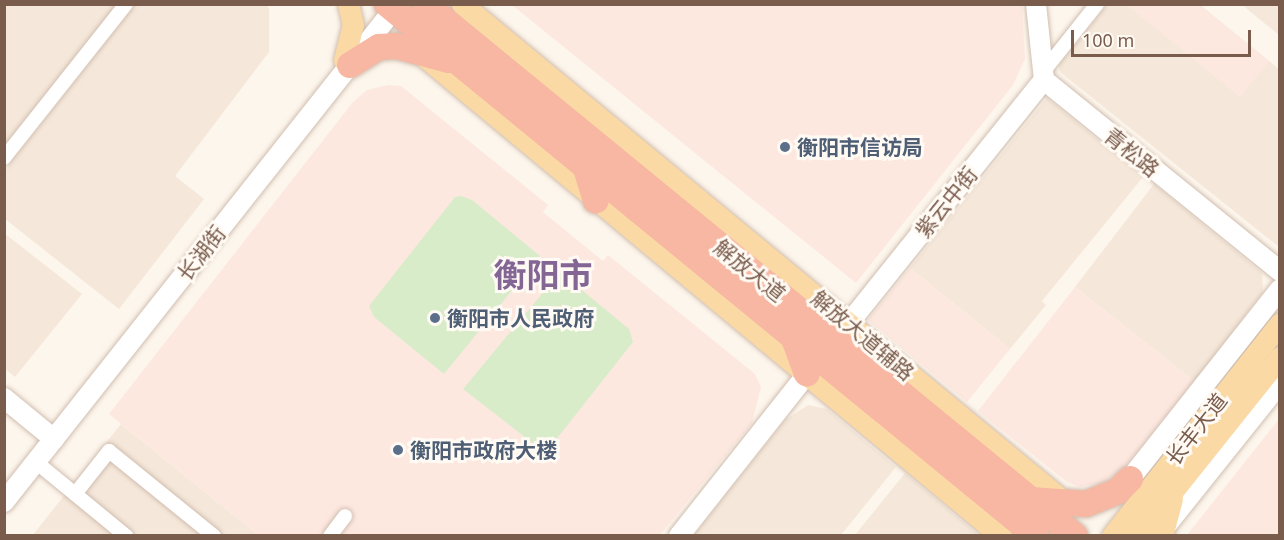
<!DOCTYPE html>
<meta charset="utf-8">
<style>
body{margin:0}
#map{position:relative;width:1284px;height:540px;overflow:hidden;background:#fdf6ec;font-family:"Noto Sans","Noto Sans SC",sans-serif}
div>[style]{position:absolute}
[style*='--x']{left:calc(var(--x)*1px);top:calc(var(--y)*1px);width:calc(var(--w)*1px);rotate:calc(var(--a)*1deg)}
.residential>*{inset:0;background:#f5e8da}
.commercial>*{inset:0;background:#fde8e0}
.green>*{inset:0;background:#d8ecc9}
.roads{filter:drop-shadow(0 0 2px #d1beb0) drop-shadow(0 0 2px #d1beb0)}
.street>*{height:14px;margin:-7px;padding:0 7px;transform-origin:7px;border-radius:7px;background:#fff}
.secondary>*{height:20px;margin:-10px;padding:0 10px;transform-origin:10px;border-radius:10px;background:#fff}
.primary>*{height:21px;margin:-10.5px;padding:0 10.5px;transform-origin:10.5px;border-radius:10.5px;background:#fbd9a5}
.highway>*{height:26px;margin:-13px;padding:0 13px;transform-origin:13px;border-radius:13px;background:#f7b7a3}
.dots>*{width:16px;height:16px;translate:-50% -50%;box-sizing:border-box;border:3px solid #fffaf3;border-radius:50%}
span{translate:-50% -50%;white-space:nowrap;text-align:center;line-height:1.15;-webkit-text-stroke:6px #fffaf3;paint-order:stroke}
.service-label{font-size:21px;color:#4e5e75;font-weight:700}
.left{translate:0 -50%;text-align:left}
.street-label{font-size:21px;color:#7a5c4d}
.town-label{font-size:33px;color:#846695;font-weight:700}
.frame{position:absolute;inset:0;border:6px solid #7a5c4d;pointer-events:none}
.scale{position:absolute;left:1071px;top:30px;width:180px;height:27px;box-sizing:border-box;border:3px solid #7a5c4d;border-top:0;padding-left:8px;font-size:18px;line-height:21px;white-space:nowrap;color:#7a5c4d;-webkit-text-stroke:4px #fffaf3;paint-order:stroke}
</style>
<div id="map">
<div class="residential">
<i style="clip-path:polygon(5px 4px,117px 5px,5px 145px,4px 5px)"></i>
<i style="clip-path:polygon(264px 4px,269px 8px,269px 52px,175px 176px,204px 199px,119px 309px,5px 219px,5px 170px,135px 5px)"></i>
<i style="clip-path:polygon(1199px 4px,1279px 69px,1279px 247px,1060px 72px,1059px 65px,1107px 5px)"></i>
<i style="clip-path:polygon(1243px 5px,1279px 5px,1279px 35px,1247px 9px)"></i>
<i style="clip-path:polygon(1047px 98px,1143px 177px,1042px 301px,1046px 305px,1010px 349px,910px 268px)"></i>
<i style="clip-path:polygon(1154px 184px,1262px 273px,1263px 292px,1194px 381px,1075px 287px)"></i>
<i style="clip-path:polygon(4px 233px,82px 294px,15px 377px,5px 369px)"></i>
<i style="clip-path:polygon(808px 405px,827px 409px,896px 467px,841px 535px,694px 535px,785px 420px)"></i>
<i style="clip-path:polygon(121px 424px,258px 535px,32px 536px)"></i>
<i style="clip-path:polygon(905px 473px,979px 535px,855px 535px)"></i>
</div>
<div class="commercial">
<i style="clip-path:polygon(512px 5px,1022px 5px,1025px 59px,1013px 85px,856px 283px)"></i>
<i style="clip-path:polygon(1127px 5px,1199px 5px,1269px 61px,1240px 97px)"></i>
<i style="clip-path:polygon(388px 85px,401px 86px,548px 205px,543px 212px,603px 261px,608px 255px,755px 374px,761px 387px,752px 423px,659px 536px,258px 535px,109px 414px,353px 102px,367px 90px)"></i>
<i style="clip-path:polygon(910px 268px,1010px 349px,967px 402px,868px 320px)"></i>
<i style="clip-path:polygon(1075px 287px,1194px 381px,1125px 467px,1106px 482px,1080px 487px,1067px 482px,978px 411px)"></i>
<i style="clip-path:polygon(1279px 419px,1279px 535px,1187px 535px)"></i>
</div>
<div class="green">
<i style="clip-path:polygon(461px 196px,472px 200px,540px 256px,444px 374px,374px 317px,369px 306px,455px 197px)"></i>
<i style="clip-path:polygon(560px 272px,629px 329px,633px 342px,551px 446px,540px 449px,463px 389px)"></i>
</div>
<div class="roads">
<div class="street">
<i style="--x:1043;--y:72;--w:87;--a:-51.5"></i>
<i style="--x:4;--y:158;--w:196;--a:-51.6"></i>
<i style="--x:36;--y:462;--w:117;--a:39.4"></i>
<i style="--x:75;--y:494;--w:55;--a:-51.7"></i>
<i style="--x:109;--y:451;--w:135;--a:39"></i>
<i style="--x:330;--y:536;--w:25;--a:-53"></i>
</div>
<div class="secondary">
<i style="--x:1036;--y:4;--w:76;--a:84"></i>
<i style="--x:1044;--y:80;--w:304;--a:39"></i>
<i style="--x:849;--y:323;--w:312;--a:-51.3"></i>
<i style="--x:4;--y:398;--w:65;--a:39.4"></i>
<i style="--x:1130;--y:479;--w:242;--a:-51.7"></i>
<i style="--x:4;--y:502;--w:635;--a:-51.65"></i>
<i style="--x:1165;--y:527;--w:184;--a:-51.4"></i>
<i style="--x:679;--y:536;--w:206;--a:-51.7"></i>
</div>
<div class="primary">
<i style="--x:462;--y:4;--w:786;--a:39.58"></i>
<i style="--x:420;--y:53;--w:756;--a:39.74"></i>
<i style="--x:344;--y:60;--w:36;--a:-76"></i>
<i style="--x:353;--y:25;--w:22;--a:-103"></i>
<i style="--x:1112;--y:536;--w:271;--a:-51.7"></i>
<i style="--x:1137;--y:536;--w:229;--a:-51.4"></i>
<i style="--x:1162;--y:536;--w:39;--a:-75"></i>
</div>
<div class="highway">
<i style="--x:387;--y:4;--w:839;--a:39.34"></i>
<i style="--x:425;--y:4;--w:840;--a:39.3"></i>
<i style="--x:350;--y:65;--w:34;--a:-32"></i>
<i style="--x:379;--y:47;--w:18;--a:-3"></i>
<i style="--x:397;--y:46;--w:53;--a:15.4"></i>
<i style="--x:585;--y:165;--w:37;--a:73"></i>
<i style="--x:793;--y:336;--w:40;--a:69.8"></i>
<i style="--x:1032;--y:500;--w:54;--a:4.2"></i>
<i style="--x:1086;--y:504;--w:35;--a:-22"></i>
<i style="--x:1118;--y:491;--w:17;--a:-45"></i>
</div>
</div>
<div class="dots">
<i style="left:785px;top:147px;background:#5c6f8a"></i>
<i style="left:435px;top:318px;background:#5c6f8a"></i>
<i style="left:398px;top:450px;background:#5c6f8a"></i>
</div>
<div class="service-label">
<span class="left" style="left:797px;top:147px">衡阳市信访局</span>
<span class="left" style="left:447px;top:318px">衡阳市人民政府</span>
<span class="left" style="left:410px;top:450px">衡阳市政府大楼</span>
</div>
<div class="street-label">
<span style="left:1132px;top:152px;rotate:39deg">青松路</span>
<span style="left:946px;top:202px;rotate:-51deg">紫云中街</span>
<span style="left:201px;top:253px;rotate:-52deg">长湖街</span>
<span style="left:750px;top:270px;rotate:39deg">解放大道</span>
<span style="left:863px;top:335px;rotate:40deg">解放大道辅路</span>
<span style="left:1196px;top:429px;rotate:-52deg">长丰大道</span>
</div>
<div class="town-label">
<span style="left:543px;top:275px">衡阳市</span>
</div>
<div class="frame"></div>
<div class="scale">100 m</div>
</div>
